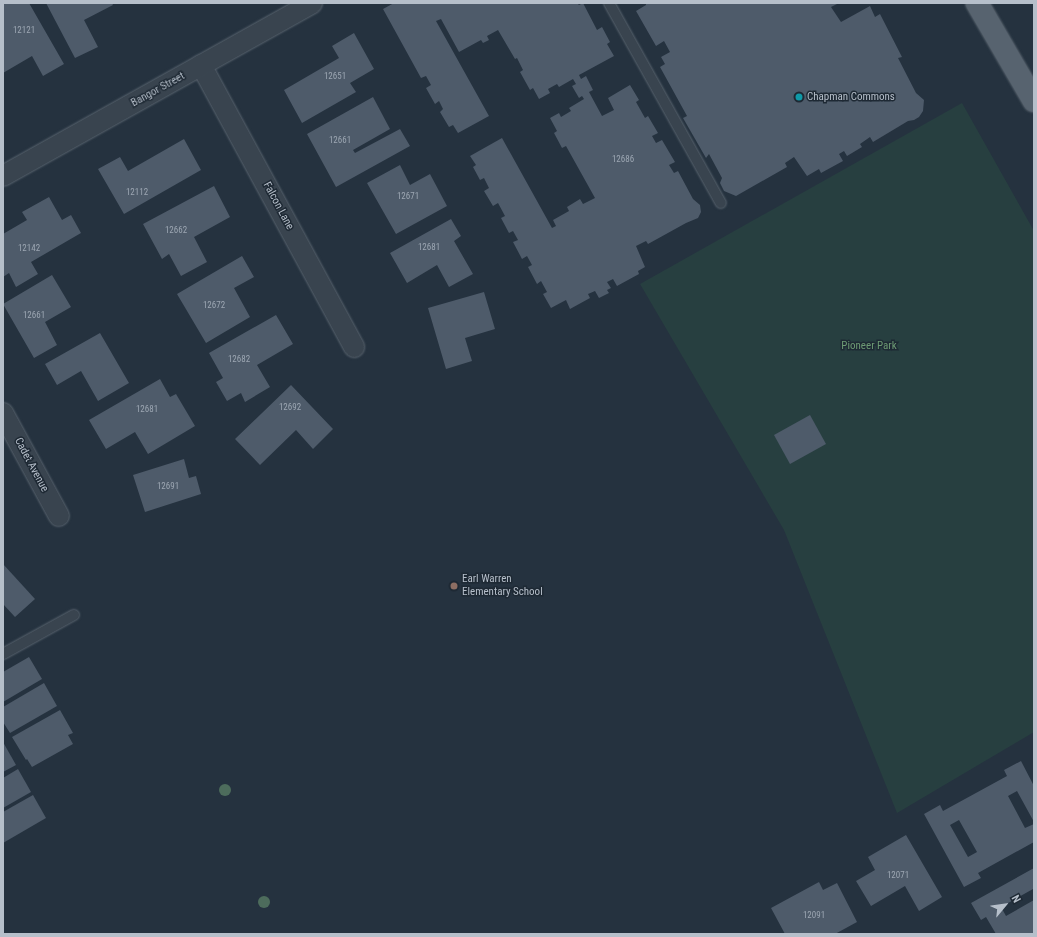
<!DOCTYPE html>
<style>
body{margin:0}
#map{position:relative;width:1037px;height:937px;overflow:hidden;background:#25323f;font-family:"Roboto Condensed",sans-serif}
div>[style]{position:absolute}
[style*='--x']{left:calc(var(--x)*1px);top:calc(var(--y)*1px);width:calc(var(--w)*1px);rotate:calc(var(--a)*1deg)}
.green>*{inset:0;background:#273f40}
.building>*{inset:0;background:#4e5b6a}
.roads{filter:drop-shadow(0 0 1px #57626d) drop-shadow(0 0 1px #57626d)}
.service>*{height:10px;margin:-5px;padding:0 5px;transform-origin:5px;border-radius:5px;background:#39444f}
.minor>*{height:20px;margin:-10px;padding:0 10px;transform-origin:10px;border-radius:10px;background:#39444f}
.primary>*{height:22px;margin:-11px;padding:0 11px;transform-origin:11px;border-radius:11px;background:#57636f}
.trees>*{width:12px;height:12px;margin:-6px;border-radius:50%;background:#4d6c5c}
.dots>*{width:11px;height:11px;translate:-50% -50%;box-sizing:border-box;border:2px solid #1e2934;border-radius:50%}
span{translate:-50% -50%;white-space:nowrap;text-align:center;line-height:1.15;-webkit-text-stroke:3px #1e2934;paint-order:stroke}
.number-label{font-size:9px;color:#9ca6b2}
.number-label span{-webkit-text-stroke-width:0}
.street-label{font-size:11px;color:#b6bfca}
.poi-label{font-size:11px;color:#b6bfca}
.left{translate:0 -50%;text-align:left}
.park-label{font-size:11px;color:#6d9b74}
.frame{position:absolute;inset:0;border:4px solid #b6bfca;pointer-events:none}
.north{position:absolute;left:985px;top:885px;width:40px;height:40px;-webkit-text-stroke:3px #1e2934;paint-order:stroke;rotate:61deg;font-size:11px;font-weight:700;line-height:16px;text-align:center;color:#b6bfca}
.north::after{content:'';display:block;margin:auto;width:14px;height:18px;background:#b6bfca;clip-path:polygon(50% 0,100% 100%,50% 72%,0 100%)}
</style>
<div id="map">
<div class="green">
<i style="clip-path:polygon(962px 103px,1034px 231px,1034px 732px,897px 813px,784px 530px,640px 284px)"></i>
</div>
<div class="building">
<i style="clip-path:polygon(5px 3px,29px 3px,64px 64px,43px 76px,32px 56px,3px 73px,3px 4px)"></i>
<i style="clip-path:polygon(46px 3px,112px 3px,113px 5px,84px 20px,98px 47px,75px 58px)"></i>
<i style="clip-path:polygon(394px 3px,577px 3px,579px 5px,583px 3px,597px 30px,602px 27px,610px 42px,607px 44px,614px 56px,579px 75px,581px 79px,586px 76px,593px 90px,589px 92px,602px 116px,614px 110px,608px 98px,630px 85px,639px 100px,636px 102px,645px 118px,648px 116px,658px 133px,652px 136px,656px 143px,662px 140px,675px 162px,669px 165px,674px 173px,678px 171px,693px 199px,700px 205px,701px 212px,698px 218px,686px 223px,648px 244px,646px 241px,636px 246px,645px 267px,638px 271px,639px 274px,617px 286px,613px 279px,607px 282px,611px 288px,607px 290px,609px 293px,599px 298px,595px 291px,588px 294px,590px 298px,570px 309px,566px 300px,551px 308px,543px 294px,547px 292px,541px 281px,537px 284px,528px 267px,532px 265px,527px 256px,522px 259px,513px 242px,518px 240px,513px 231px,509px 233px,501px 218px,505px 216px,498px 203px,493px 206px,484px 191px,489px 188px,484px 178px,480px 180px,473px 167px,476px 165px,470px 156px,502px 138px,552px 228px,556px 226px,553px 220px,569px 211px,567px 207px,580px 199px,583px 204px,595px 198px,566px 146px,562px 148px,554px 133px,557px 131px,550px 118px,559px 113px,561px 117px,571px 111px,569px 108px,584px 99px,582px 96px,579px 98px,572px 86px,576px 84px,573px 79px,559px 87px,557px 84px,548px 89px,550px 93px,539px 99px,533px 88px,530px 90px,520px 72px,523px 70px,517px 58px,515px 59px,498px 30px,487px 36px,489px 40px,483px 43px,481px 40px,459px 52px,441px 19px,436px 21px,489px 116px,458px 133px,453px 125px,449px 127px,440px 112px,443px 109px,439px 101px,435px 104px,426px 88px,431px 85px,426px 76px,421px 78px,383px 9px)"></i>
<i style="clip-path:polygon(646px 3px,839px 3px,831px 7px,841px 22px,870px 6px,875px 17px,880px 14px,902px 57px,898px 58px,916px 93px,924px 100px,923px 111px,919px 117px,914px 120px,908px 121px,873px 142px,870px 137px,860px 144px,862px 147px,847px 156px,844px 151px,839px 154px,843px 161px,821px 173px,819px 169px,807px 176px,794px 157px,785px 163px,787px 167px,736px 196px,724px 191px,720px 183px,722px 178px,709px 154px,706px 158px,683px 118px,687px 116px,660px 67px,665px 64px,661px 57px,670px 52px,664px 41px,656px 46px,636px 11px,646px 5px)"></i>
<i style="clip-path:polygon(354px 33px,374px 69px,350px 83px,356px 92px,302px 123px,284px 90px,339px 58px,332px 46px)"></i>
<i style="clip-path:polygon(373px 97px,390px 129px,353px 150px,355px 153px,400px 129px,410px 146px,336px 187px,307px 134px)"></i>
<i style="clip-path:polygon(184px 139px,201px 170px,124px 214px,98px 169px,120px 157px,128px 171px)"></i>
<i style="clip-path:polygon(400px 165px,410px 185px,430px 174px,447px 206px,396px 234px,367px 183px)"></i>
<i style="clip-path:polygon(214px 186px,230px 217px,194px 237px,207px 262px,181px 276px,169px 254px,162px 259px,143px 224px)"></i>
<i style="clip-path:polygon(49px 197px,62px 220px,71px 215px,81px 233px,31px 262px,38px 274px,16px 287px,9px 273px,3px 277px,3px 234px,27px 220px,22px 212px)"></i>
<i style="clip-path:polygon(451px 219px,461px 236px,454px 241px,473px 274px,449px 287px,437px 265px,407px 283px,390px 253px)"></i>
<i style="clip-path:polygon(242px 256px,254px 277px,234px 288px,250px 317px,206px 343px,177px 294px)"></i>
<i style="clip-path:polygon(52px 275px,71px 307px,45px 322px,57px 345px,34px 358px,3px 304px)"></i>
<i style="clip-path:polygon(484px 292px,495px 329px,465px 338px,472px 361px,446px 369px,428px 308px)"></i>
<i style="clip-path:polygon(276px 315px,293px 344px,257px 365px,270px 387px,245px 402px,241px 393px,227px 401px,216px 382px,223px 378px,209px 353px)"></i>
<i style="clip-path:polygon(100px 333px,129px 383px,98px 401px,81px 371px,57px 385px,45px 364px)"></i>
<i style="clip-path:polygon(160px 379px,170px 397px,176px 394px,195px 426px,148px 454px,135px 432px,106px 449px,89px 420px)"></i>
<i style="clip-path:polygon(291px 385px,333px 429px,313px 449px,296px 430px,260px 465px,235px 439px)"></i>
<i style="clip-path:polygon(810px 415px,826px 444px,790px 464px,774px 435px)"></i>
<i style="clip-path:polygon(184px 459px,189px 478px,196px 476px,201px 494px,145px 512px,133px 475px)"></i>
<i style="clip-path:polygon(3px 564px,35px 599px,15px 617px,3px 604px)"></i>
<i style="clip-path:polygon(29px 657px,42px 679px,3px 702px,3px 672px)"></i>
<i style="clip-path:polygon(44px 683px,57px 706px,10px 733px,3px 722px,3px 707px)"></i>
<i style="clip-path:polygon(60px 710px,73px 733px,68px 735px,73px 744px,32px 767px,27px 759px,26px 760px,12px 737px)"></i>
<i style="clip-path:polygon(3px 742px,16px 765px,3px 772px)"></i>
<i style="clip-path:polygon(evenodd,1021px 761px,1034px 786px,1034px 822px,1017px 791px,1008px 796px,1025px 828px,1034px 824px,1034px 842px,978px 873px,981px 878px,964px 887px,924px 814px,940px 805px,943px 811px,1007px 776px,1004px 770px,1021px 761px,959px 820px,977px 852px,968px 857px,950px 825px,959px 820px)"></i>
<i style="clip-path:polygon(18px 769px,31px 792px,3px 808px,3px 778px)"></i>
<i style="clip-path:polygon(33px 795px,46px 818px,3px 843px,3px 812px)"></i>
<i style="clip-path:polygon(906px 835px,942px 897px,919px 911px,905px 886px,871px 906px,856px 881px,875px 870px,868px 857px)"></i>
<i style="clip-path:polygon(1034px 868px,1034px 891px,1033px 889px,1001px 907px,1006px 916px,1034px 900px,1034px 934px,996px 934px,986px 917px,981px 920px,971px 903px)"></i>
<i style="clip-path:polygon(819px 882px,823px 890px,837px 883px,857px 922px,835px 934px,785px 934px,771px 908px)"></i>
</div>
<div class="roads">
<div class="service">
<i style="--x:609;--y:3;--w:229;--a:60.8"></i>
<i style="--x:3;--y:654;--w:81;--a:-28.8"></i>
</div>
<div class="minor">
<i style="--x:201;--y:65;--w:321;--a:61.5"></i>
<i style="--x:3;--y:176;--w:354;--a:-29.2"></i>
<i style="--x:3;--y:413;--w:117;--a:61.5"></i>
</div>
<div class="primary">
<i style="--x:977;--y:3;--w:113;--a:59.8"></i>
</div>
</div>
<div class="trees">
<i style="left:225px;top:790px"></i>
<i style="left:264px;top:902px"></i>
</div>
<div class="dots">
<i style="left:799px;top:97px;background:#0f9aa8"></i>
<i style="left:454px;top:586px;background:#8d6e63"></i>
</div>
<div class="number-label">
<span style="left:24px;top:30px">12121</span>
<span style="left:335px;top:76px">12651</span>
<span style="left:340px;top:140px">12661</span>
<span style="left:623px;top:159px">12686</span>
<span style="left:137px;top:192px">12112</span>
<span style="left:408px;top:196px">12671</span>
<span style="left:176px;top:230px">12662</span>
<span style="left:429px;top:247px">12681</span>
<span style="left:29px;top:248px">12142</span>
<span style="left:214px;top:305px">12672</span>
<span style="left:34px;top:315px">12661</span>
<span style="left:239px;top:359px">12682</span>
<span style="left:290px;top:407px">12692</span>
<span style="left:147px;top:409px">12681</span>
<span style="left:168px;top:486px">12691</span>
<span style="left:898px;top:875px">12071</span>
<span style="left:814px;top:915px">12091</span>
</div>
<div class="street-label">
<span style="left:158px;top:90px;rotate:-29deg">Bangor Street</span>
<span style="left:278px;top:206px;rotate:62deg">Falcon Lane</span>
<span style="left:31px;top:465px;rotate:62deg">Cadet Avenue</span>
</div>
<div class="poi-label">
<span class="left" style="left:807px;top:97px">Chapman Commons</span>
<span class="left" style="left:462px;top:586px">Earl Warren<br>Elementary School</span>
</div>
<div class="park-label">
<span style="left:869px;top:346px">Pioneer Park</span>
</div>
<div class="frame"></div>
<div class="north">N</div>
</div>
